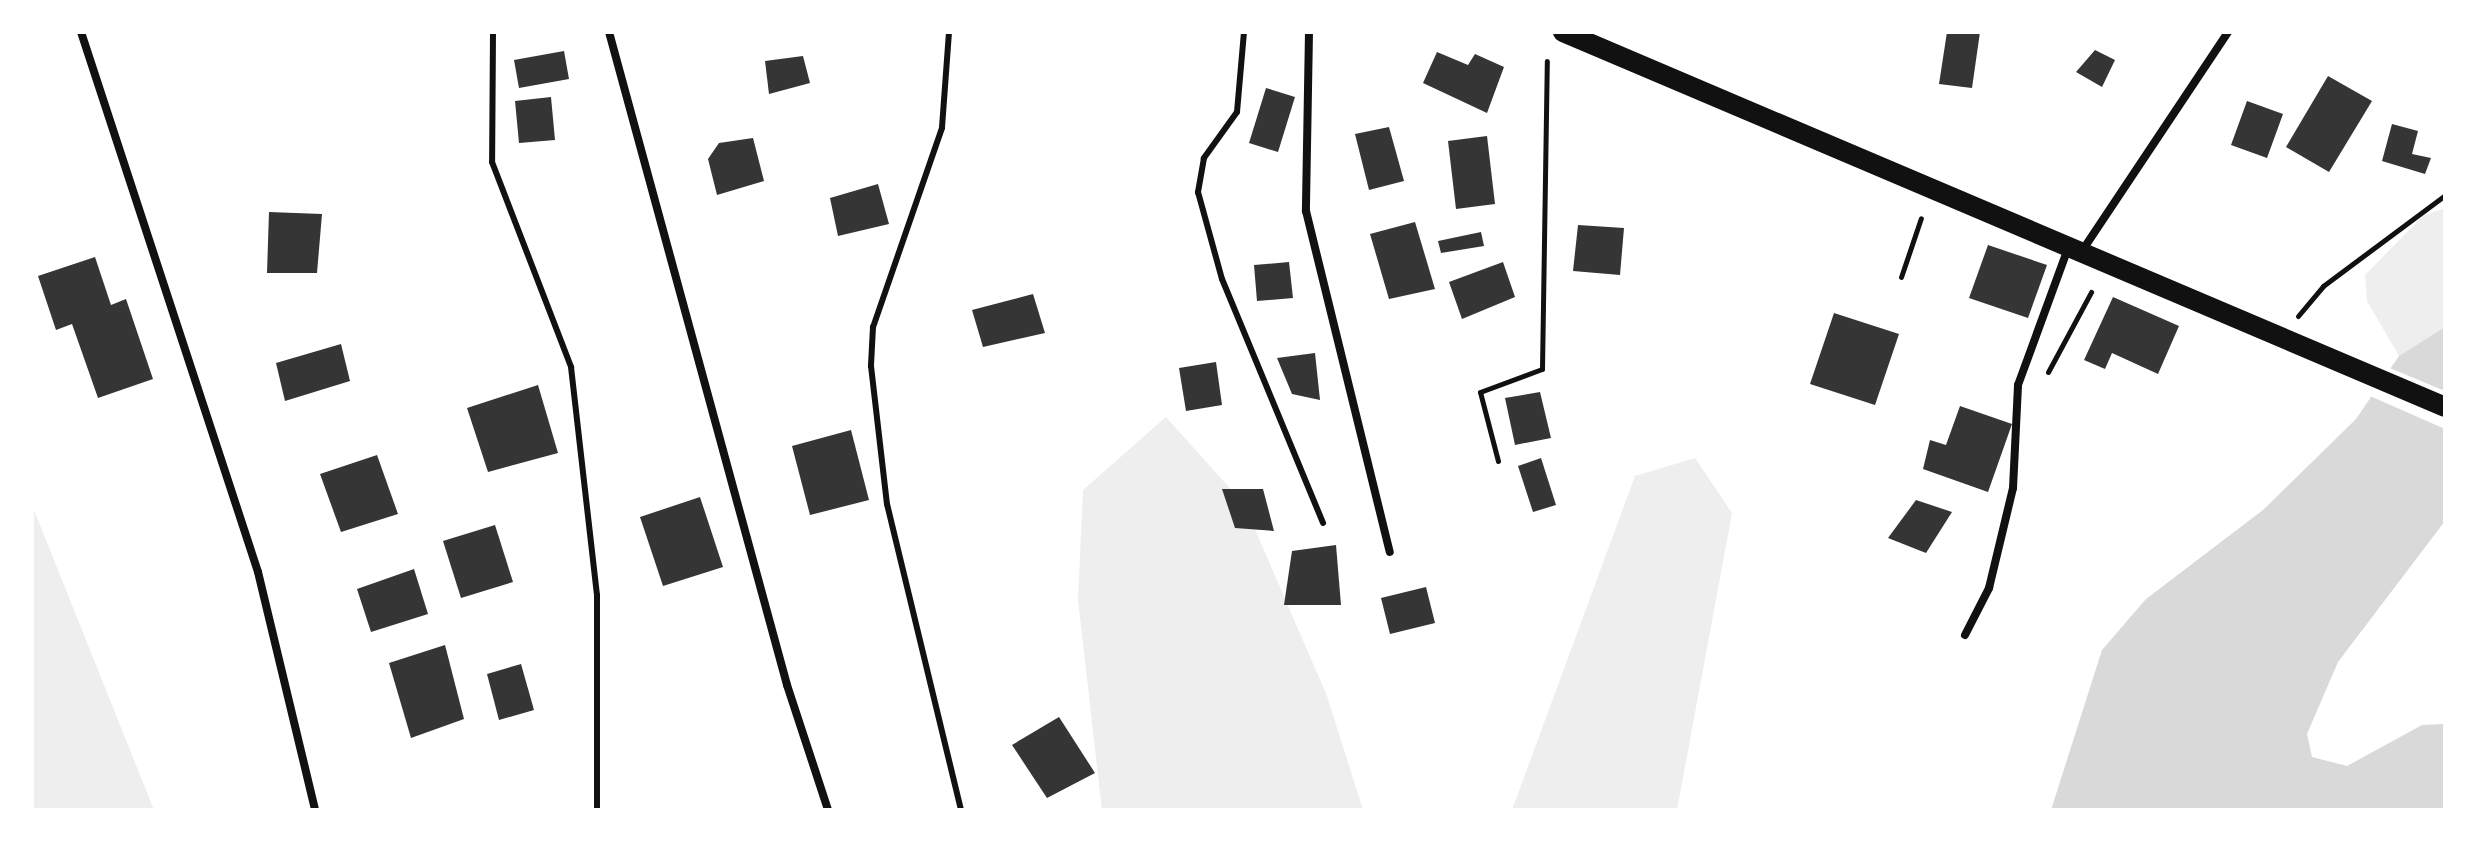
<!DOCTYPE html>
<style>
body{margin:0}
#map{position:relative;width:2477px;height:842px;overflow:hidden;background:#fff;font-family:Rubik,sans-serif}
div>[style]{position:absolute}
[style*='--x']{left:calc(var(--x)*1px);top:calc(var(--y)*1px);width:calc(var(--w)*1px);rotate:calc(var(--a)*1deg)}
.green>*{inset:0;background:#eee}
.water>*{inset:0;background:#d9d9d9}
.pier>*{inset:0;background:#fff}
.building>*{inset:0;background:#353535}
.path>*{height:5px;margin:-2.5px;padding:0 2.5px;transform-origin:2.5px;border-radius:2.5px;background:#111}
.service>*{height:6px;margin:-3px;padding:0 3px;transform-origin:3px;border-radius:3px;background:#111}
.minor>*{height:8px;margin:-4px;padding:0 4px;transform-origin:4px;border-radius:4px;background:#111}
.primary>*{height:20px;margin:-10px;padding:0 10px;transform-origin:10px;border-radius:10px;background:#111}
span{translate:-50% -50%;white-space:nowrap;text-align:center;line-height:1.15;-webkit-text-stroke:7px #fff;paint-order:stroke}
.frame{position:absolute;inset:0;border:34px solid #fff;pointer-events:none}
</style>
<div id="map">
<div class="green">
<i style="clip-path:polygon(2445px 208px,2445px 327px,2399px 356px,2367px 301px,2365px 275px,2423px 216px)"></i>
<i style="clip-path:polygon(1166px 417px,1244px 504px,1327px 696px,1363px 810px,1102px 810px,1078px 600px,1083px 490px)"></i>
<i style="clip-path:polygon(1695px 458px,1732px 513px,1677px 810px,1512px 810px,1635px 476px)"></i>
<i style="clip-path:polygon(32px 505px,154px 810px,32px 810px)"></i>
</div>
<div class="water">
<i style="clip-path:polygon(2445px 327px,2445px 521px,2338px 662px,2307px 734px,2312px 757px,2347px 766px,2422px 725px,2445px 724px,2445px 810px,2051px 810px,2102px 650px,2146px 599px,2263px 510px,2356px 419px,2399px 356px)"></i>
</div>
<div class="pier">
<i style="clip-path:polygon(2385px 366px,2445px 391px,2445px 429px,2370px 396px)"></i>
</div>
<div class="building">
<i style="clip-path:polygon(1947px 32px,1980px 32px,1972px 88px,1939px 84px)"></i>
<i style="clip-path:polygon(2095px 50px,2115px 60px,2102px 87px,2076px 72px)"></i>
<i style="clip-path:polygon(564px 51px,569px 79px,519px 88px,514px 60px)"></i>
<i style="clip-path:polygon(1437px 52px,1468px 65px,1475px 54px,1504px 67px,1487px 113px,1423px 83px)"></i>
<i style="clip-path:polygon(803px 56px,810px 83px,769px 94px,765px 61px)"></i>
<i style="clip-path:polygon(2328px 76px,2372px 101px,2329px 172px,2286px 147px)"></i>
<i style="clip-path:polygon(1266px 88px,1295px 97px,1278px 152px,1249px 143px)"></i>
<i style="clip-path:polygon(551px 97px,555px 140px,519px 143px,515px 101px)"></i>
<i style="clip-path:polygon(2247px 101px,2283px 114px,2267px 158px,2231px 145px)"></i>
<i style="clip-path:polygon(2392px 124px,2418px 131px,2412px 154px,2431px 158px,2425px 174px,2382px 161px)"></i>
<i style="clip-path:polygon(1389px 127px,1404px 181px,1369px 190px,1355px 134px)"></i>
<i style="clip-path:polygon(1487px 136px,1495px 204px,1456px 209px,1448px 141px)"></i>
<i style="clip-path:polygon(753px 138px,764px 181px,717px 195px,708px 159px,719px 143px)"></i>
<i style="clip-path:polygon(878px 184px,889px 224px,838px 236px,830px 198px)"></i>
<i style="clip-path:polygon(269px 212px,322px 214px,317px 273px,267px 273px)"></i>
<i style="clip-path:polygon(1415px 222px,1435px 289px,1389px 299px,1370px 234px)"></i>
<i style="clip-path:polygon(1578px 225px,1624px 228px,1620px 275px,1573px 271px)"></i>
<i style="clip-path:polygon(1481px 232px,1484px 246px,1441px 253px,1438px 241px)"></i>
<i style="clip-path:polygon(1988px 245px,2047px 265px,2028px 318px,1969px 298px)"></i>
<i style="clip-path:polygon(95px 257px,111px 305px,126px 299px,153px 379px,98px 398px,72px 324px,56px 330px,38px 276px)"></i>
<i style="clip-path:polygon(1289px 262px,1293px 298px,1257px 301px,1254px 265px)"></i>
<i style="clip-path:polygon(1503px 262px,1515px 297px,1462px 319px,1449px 282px)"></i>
<i style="clip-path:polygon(1033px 294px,1045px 333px,983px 347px,972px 310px)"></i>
<i style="clip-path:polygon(2113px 297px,2179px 326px,2158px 374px,2112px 353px,2105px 369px,2084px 360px)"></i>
<i style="clip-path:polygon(1834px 313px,1899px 334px,1875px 405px,1810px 384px)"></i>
<i style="clip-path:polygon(341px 344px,350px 381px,285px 401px,276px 363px)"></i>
<i style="clip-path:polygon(1315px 353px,1320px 400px,1292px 394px,1277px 358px)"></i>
<i style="clip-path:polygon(1216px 362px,1222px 405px,1186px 411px,1179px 368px)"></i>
<i style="clip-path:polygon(538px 385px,558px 453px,488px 472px,467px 408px)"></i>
<i style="clip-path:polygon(1540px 392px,1551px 438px,1515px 445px,1505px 398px)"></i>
<i style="clip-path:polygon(1960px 406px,2012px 424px,1988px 492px,1923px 469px,1930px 440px,1946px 445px)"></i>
<i style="clip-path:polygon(851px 430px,869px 500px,810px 515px,792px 446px)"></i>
<i style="clip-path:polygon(377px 455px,398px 514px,341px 532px,320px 474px)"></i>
<i style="clip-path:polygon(1541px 458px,1556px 505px,1533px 512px,1518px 466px)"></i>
<i style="clip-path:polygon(1222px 489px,1263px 489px,1274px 531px,1235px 528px)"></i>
<i style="clip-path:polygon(700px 497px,723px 567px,663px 586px,640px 517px)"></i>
<i style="clip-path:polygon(1916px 500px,1952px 512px,1926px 553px,1888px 538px)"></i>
<i style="clip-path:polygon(495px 525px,513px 582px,461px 598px,443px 541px)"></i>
<i style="clip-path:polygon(1336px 545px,1341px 605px,1284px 605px,1292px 551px)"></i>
<i style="clip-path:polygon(414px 569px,428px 614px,371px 632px,357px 589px)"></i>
<i style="clip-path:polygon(1426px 587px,1435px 623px,1390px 634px,1381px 598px)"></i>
<i style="clip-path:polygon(445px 645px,464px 719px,411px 738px,389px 663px)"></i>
<i style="clip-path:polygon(521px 664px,534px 710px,499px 720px,487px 674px)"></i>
<i style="clip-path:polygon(1059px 717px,1095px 773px,1047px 798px,1012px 745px)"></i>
</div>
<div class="path">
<i style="--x:1901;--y:277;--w:62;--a:-71.3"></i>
<i style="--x:2298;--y:316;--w:39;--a:-50"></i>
<i style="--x:2323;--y:286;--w:152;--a:-36.7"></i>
<i style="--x:2048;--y:372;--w:91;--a:-61.7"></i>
<i style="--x:1498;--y:461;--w:71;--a:-104.6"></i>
<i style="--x:1480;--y:392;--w:66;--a:-20.4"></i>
<i style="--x:1542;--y:369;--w:308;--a:-89.1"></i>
</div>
<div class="service">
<i style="--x:493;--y:32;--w:130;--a:90.4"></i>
<i style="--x:492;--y:162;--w:220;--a:68.9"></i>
<i style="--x:571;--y:367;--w:229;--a:83.5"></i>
<i style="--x:597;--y:595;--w:215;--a:90"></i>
<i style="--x:949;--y:32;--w:96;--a:94.2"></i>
<i style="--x:942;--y:128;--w:211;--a:109.1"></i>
<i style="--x:873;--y:327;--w:39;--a:93"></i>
<i style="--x:871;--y:366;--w:139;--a:83.4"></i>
<i style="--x:887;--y:504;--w:315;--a:76.4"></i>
<i style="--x:1244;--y:32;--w:80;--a:95"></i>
<i style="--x:1237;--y:112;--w:57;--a:125.7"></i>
<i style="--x:1204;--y:158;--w:35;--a:100"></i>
<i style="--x:1198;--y:192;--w:90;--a:74.6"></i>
<i style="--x:1222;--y:279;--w:264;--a:67.5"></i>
</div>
<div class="minor">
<i style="--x:81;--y:32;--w:568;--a:71.85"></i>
<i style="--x:258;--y:572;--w:245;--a:76.5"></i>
<i style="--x:609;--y:32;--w:677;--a:74.75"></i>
<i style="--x:787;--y:685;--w:132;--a:71.8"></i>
<i style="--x:1309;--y:32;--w:179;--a:91"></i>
<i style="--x:1306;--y:211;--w:351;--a:76.2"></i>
<i style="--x:2082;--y:251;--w:263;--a:-56.3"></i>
<i style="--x:1965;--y:635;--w:53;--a:-62.9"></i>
<i style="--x:1989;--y:588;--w:103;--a:-76.5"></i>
<i style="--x:2013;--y:488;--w:103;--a:-87.2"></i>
<i style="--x:2018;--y:385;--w:146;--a:-69.9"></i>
</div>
<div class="primary">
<i style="--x:1563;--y:32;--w:958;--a:23.03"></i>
</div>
<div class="frame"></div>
</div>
